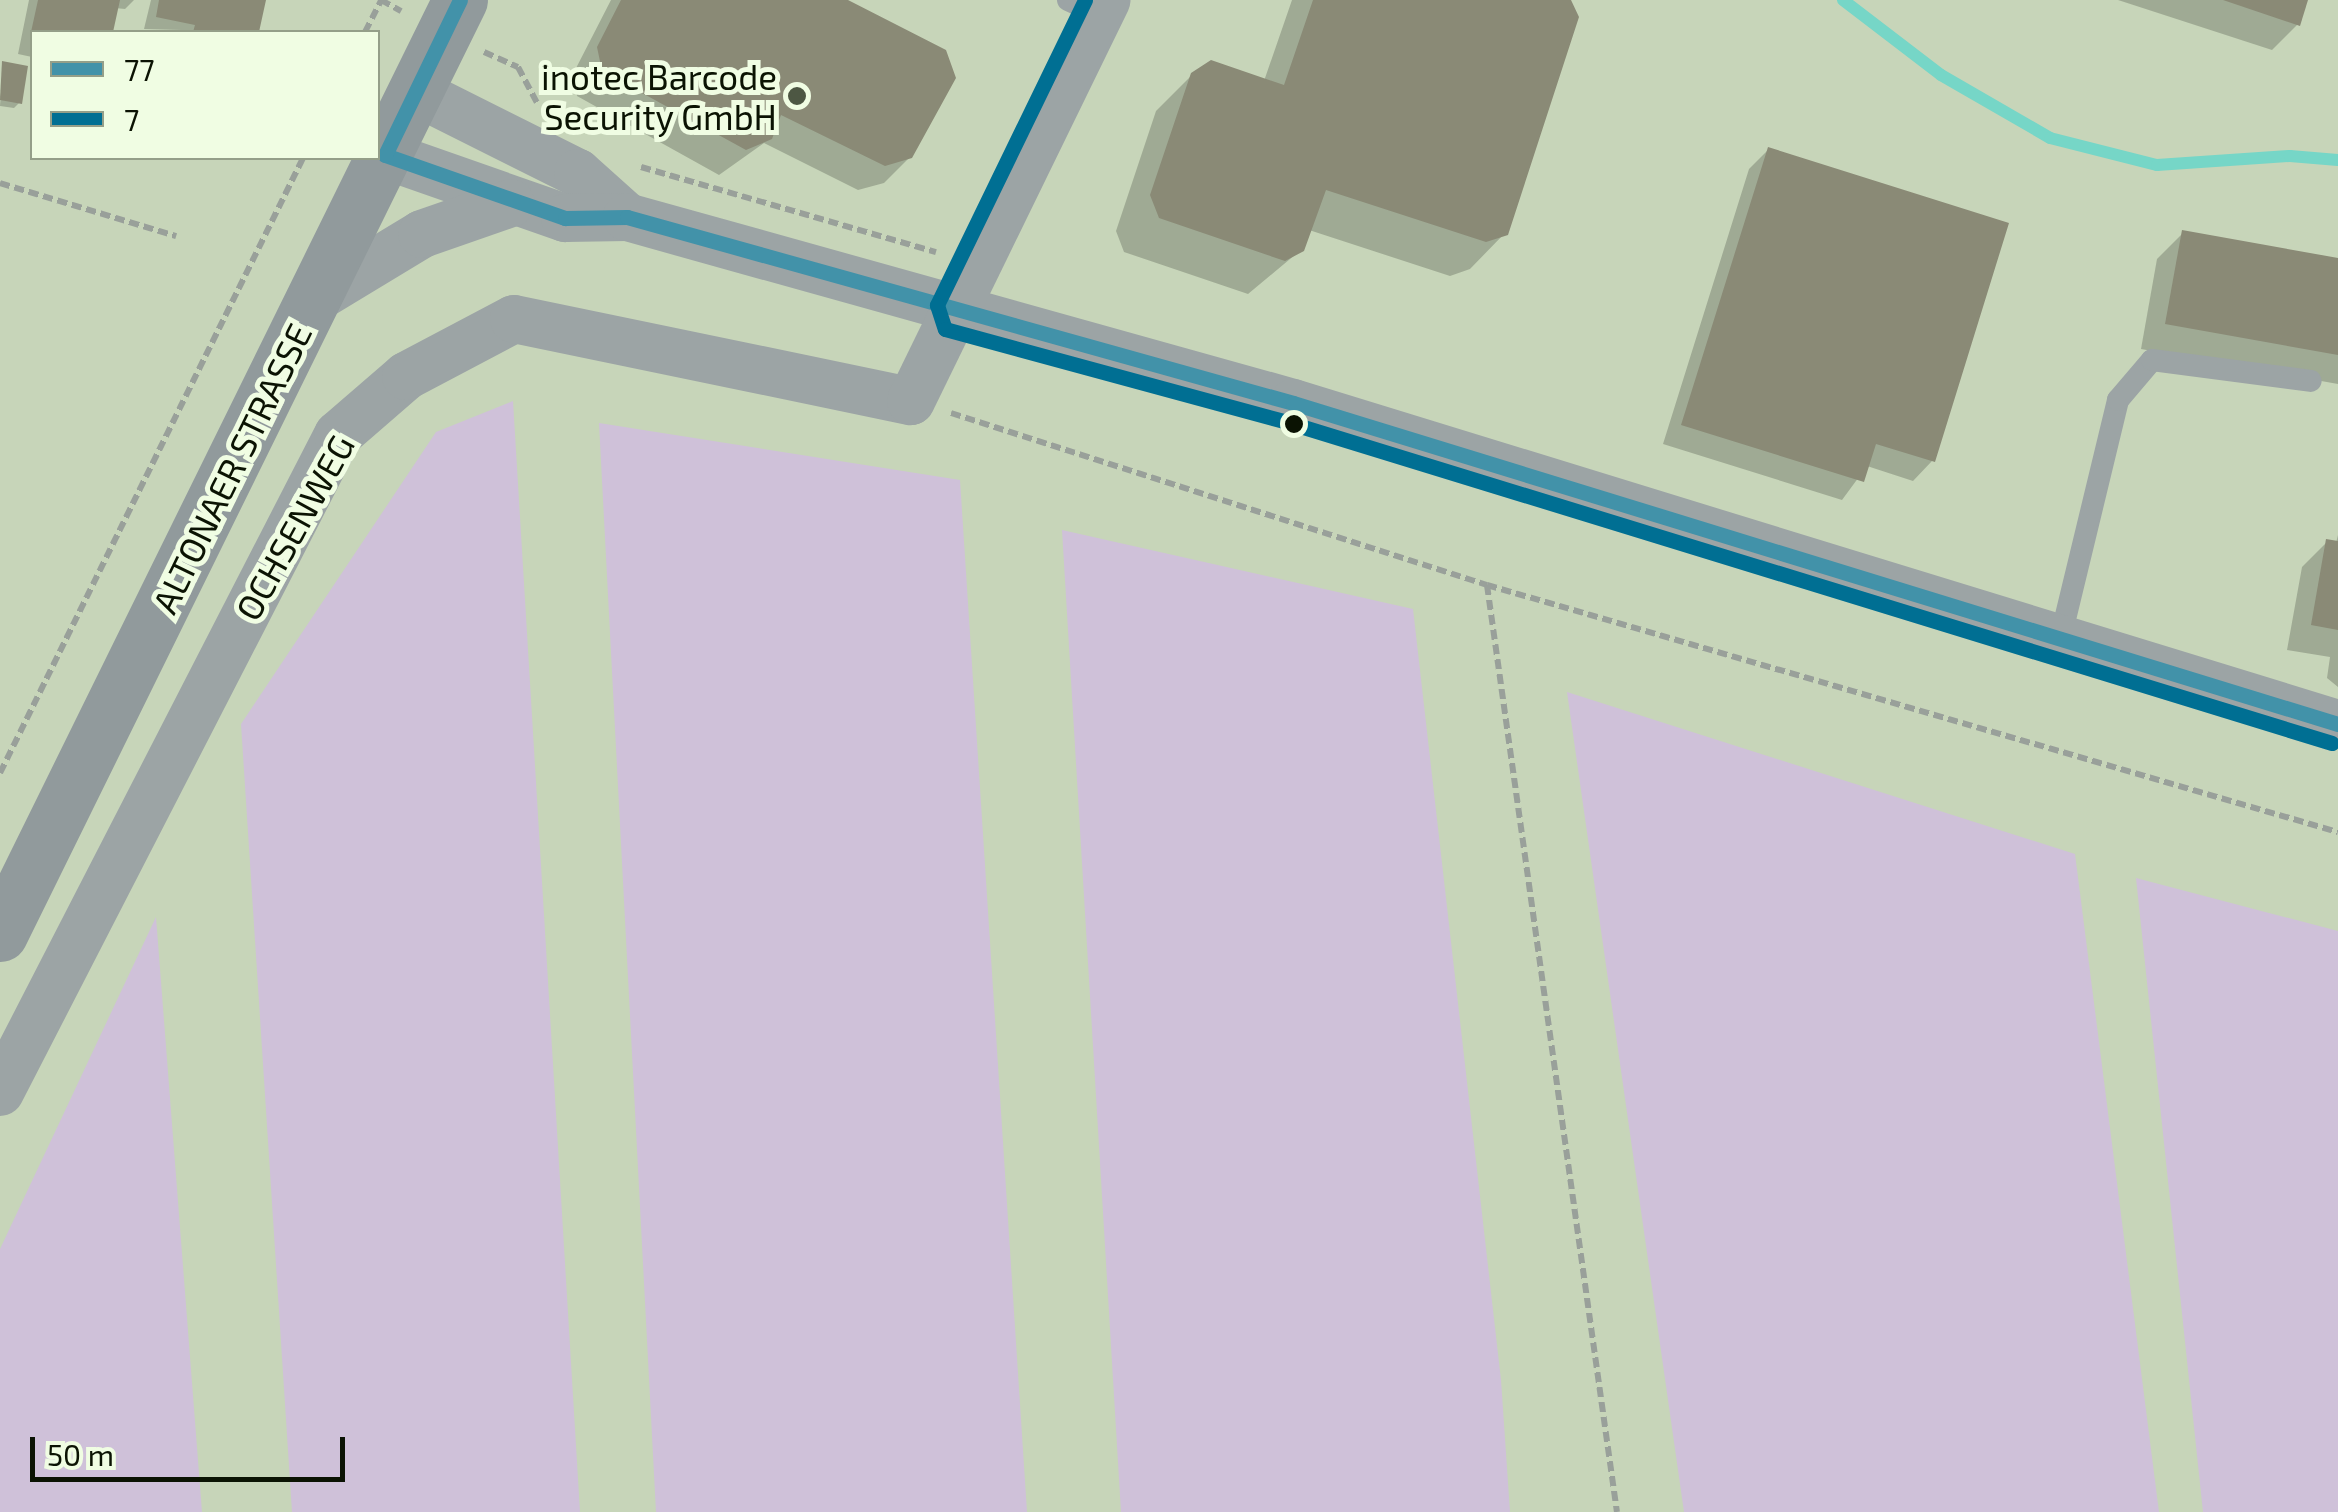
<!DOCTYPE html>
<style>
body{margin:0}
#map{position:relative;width:2338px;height:1512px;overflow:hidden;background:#c7d5b9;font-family:"Exo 2",sans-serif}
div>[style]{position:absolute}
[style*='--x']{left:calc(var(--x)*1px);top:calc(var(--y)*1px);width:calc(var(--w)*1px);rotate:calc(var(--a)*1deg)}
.green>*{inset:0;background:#cfc1d9}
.shadow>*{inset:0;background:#0003}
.stream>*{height:12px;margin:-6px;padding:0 6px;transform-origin:6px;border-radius:6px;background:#76d6c7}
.building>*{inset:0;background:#8a8a76}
.path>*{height:6px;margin-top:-3px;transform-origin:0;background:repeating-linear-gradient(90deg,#99a09a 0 10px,transparent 0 15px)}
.lane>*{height:22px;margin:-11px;padding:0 11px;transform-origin:11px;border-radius:11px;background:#9ca4a5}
.street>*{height:48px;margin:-24px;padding:0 24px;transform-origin:24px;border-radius:24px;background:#9ca4a5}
.secondary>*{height:55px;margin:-27.5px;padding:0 27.5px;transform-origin:27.5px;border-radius:27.5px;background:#919a9c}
.bus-1>*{height:15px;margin:-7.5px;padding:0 7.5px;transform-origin:7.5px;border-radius:7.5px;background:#4292a9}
.bus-2>*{height:15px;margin:-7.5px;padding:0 7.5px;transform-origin:7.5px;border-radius:7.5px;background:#006f93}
.dots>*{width:28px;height:28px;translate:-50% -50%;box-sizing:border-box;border:5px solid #f0fde3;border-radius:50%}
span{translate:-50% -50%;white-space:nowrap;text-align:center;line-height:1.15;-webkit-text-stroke:10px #f0fde3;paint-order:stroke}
.poi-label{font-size:35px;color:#0b1303}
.right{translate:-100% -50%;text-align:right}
.street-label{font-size:35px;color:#0b1303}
.legend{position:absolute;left:30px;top:30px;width:350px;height:130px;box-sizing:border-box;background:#f0fde3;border:2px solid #949f89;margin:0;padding:12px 18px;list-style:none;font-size:30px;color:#0b1303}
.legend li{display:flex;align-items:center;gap:20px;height:50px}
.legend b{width:50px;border:2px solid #949f89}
.scale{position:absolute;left:30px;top:1437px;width:315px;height:45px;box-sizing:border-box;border:5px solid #0b1303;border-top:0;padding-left:12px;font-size:30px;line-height:35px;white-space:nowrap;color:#0b1303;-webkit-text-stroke:8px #f0fde3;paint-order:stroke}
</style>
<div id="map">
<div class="green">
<i style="clip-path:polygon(513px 401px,580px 1512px,292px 1512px,241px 724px,436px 432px)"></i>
<i style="clip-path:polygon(599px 423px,960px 480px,1027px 1512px,656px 1512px)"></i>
<i style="clip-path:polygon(1062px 530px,1413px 609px,1501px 1380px,1510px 1512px,1121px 1512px)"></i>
<i style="clip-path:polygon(1567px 692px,2075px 854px,2159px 1512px,1684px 1512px)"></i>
<i style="clip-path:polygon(2136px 878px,2338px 931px,2338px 1512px,2203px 1512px)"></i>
<i style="clip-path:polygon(156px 917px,202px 1512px,0 1512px,0 1249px)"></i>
</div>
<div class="shadow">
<i style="clip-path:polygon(29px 0,134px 0,125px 9px,115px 8px,110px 32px,32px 32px,32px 57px,18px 54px)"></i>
<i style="clip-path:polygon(151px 0,264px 0,257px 32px,144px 29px)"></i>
<i style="clip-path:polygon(611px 0,843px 0,910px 157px,884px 183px,858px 190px,764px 143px,719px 175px,577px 96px,573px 74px)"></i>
<i style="clip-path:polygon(1292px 0,1568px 0,1505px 233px,1470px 269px,1450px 276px,1309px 230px,1302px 249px,1248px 294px,1124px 252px,1116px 231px,1156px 111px,1192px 75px,1264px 81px)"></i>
<i style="clip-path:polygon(2118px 0,2305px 0,2298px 24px,2272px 50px)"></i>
<i style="clip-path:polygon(3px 64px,20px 102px,14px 108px,0 106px)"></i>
<i style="clip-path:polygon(1768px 150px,1932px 461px,1913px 481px,1867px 466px,1842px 500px,1663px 444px,1749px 169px)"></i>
<i style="clip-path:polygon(2183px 233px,2338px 260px,2338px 384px,2141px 349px,2157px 259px)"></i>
<i style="clip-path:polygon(2338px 535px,2338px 687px,2327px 678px,2330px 657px,2287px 650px,2302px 567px,2327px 542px,2336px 543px)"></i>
</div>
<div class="stream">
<i style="--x:1843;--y:0;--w:123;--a:37.4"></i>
<i style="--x:1941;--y:75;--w:126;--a:30"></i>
<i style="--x:2050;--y:138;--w:110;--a:14.2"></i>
<i style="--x:2157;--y:165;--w:133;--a:-3.9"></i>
<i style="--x:2290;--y:156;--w:48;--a:4.8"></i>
</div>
<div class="building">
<i style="clip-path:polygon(38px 0,120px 0,113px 32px,31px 32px)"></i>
<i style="clip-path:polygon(159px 0,266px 0,259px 32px,193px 32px,195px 25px,156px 17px)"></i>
<i style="clip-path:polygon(621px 0,848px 0,946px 50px,956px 78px,912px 158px,885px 166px,781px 115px,772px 139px,746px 150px,602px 71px,597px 47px)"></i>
<i style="clip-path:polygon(1313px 0,1571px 0,1579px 17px,1508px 235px,1486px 242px,1326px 190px,1304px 251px,1285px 261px,1159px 218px,1150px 195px,1191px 73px,1211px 60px,1284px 85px)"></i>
<i style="clip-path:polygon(2223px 0,2308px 0,2300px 26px)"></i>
<i style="clip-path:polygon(2px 61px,28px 66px,22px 104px,0 100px)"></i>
<i style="clip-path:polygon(1768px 147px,2009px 223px,1935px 462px,1876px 444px,1864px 482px,1681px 425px)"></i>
<i style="clip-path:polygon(2182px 230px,2338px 258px,2338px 355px,2165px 324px)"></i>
<i style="clip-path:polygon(2326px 539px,2338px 541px,2338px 630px,2311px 625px)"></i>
</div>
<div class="path">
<i style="--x:381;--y:0;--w:23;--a:29"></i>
<i style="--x:365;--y:32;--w:36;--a:-63"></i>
<i style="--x:484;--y:52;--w:37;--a:24"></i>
<i style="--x:518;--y:67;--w:40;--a:62"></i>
<i style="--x:641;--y:167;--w:307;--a:16.1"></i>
<i style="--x:0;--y:183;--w:184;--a:16.8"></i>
<i style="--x:951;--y:413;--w:563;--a:17.79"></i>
<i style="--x:1487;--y:585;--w:886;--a:16.19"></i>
<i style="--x:1487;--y:585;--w:936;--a:82.02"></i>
<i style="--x:0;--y:773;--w:686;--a:-63.77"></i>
</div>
<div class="lane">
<i style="--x:1068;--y:0;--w:35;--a:25"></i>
<i style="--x:2060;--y:640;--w:247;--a:-76.4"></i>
<i style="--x:2118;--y:400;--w:52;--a:-49.6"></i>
<i style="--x:2152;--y:360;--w:160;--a:7.5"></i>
</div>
<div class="street">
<i style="--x:416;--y:92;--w:181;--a:26.6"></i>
<i style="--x:578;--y:173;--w:66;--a:41.9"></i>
<i style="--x:385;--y:155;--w:191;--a:19.3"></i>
<i style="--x:565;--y:218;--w:62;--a:-0.9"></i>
<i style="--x:627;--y:217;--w:691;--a:15.6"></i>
<i style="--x:1293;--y:403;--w:1093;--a:17.08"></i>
<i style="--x:313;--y:300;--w:127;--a:-31.2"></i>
<i style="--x:422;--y:234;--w:94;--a:-19.2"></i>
<i style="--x:0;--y:1092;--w:739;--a:-62.78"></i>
<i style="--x:338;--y:435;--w:90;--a:-40.9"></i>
<i style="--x:406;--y:376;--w:122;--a:-27.8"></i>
<i style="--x:514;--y:319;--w:405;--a:11.7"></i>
<i style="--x:911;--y:401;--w:446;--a:-64"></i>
</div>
<div class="secondary">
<i style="--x:0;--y:934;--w:1041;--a:-63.78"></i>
</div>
<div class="bus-1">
<i style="--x:385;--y:155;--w:191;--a:19.3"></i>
<i style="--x:565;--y:218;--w:62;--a:-0.9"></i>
<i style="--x:627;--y:217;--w:691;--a:15.6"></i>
<i style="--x:1293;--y:403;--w:1093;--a:17.08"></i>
<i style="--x:385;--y:155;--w:172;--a:-64.2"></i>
</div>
<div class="bus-2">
<i style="--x:1085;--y:0;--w:339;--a:115.9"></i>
<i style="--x:937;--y:305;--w:25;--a:72"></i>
<i style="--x:945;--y:329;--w:354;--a:15.2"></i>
<i style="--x:1287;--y:422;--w:1093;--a:17.08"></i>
</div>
<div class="dots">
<i style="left:797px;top:96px;background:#4d5743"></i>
<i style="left:1294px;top:424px;background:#0b1303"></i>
</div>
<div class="poi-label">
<span class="right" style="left:777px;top:96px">inotec Barcode<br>Security GmbH</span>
</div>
<div class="street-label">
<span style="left:231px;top:468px;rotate:-64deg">ALTONAER STRASSE</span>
<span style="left:294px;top:527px;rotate:-61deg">OCHSENWEG</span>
</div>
<ul class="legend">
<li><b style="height:12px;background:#4292a9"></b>77</li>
<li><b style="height:12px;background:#006f93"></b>7</li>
</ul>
<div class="scale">50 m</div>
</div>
